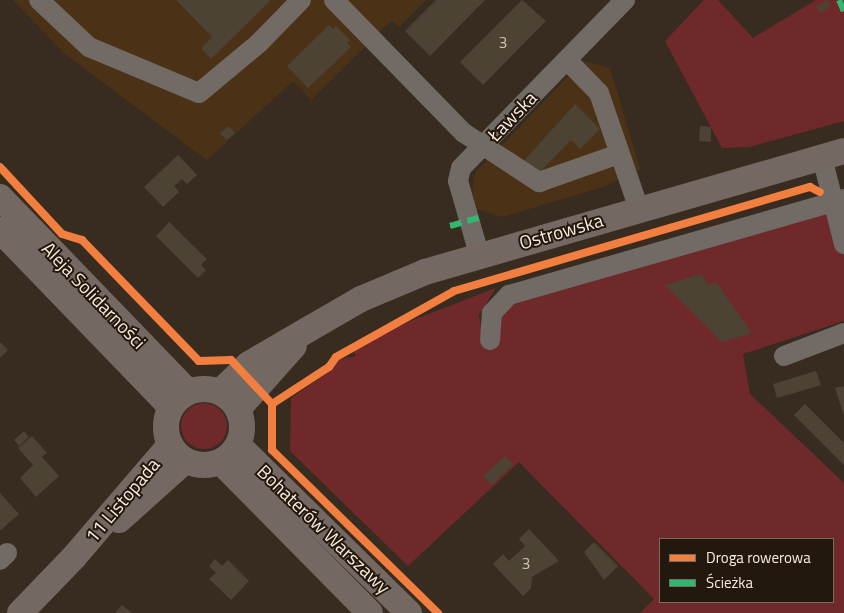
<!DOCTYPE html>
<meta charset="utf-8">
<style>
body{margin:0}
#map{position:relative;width:844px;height:613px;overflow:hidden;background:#382c20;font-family:"Titillium Web",sans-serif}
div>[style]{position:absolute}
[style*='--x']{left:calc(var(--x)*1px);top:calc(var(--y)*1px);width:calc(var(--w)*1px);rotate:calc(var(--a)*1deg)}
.built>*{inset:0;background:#4b3216}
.green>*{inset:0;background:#70292a}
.round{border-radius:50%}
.building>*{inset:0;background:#4c4334}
.minor>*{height:20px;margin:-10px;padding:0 10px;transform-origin:10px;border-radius:10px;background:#726a65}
.major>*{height:26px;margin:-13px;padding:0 13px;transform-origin:13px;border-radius:13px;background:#746962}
.major>.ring{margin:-13px;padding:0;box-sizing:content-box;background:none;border:26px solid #746962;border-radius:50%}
.quiet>*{height:6px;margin-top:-3px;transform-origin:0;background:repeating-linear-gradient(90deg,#33b770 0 12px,transparent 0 18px)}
.cycleway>*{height:8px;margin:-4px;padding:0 4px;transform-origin:4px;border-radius:4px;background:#f27e40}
span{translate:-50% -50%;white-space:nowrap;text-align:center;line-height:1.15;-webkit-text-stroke:4px #22180d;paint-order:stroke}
.number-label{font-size:16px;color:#cec0b2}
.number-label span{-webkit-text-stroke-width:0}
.street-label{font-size:19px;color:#f9eadc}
.legend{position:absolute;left:659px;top:538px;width:175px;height:65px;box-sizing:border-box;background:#22180d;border:1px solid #786c60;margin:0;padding:6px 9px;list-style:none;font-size:15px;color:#f9eadc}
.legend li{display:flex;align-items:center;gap:10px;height:25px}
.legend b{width:25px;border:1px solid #786c60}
</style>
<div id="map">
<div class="built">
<i style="clip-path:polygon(13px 0,426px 0,399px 27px,392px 20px,311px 100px,293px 81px,207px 160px,65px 54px)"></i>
<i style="clip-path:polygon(583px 61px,610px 68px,641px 172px,637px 170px,603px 187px,502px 217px,477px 209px,472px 192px,475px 173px)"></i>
</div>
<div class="green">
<i style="clip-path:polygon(704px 0,718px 0,753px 38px,816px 0,844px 0,844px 121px,749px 147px,722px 148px,665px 41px)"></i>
<i style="clip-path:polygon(evenodd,844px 206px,844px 321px,743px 354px,750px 394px,844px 483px,844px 613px,640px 613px,654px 599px,519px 462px,408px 566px,290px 451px,291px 398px,333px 369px,336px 360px,356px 356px,353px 351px,410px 321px,496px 288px,479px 315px,483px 342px,500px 315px,518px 301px,844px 206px,660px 539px,833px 539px,833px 602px,660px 602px,660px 539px)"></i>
<i class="round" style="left:181px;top:403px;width:46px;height:46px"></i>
</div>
<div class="building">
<i style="clip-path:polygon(176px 0,271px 0,211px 59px,201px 48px,212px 37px)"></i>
<i style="clip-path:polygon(436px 0,485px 0,430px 56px,405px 31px)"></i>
<i style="clip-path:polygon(522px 0,546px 21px,483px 85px,460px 62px)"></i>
<i style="clip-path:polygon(827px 0,831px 6px,820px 13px,816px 7px)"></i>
<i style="clip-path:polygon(329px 25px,333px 29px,336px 26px,350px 40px,347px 43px,351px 47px,308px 88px,287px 66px)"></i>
<i style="clip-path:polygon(575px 104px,600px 129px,580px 149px,571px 140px,527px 185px,514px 172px)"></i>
<i style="clip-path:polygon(229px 126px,235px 133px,226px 140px,220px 133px)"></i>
<i style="clip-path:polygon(700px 126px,711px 127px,711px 142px,699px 141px)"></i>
<i style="clip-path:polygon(178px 155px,197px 175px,187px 184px,182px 179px,174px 186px,179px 192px,163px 207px,144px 187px)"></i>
<i style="clip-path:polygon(169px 222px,207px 259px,201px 265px,206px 270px,198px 278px,156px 236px)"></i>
<i style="clip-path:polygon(701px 274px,709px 285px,716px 282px,752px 333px,722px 342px,665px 285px)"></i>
<i style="clip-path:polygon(0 342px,8px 350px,0 358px)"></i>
<i style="clip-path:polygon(816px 371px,821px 385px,777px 398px,773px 384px)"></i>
<i style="clip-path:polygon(844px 386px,844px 416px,835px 388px)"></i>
<i style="clip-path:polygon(805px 404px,844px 443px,844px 465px,794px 415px)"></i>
<i style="clip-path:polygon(24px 431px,29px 437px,19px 446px,14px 440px)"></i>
<i style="clip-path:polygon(32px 436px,47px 453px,42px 457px,59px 476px,36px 497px,20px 478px,33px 465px,18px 448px)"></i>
<i style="clip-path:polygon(505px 456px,513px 464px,492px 485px,483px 476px)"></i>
<i style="clip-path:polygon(0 493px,19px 514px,1px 530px,0 529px)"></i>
<i style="clip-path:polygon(529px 529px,559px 561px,532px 577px,531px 588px,523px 596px,493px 564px,503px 554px,509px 561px,525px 546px,519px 539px)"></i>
<i style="clip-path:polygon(594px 542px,618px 566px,604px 580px,584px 552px)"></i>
<i style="clip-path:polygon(215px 559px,222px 566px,228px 560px,249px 581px,231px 600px,209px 579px,216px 573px,209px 566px)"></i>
<i style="clip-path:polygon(122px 605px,132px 613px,115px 613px)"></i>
</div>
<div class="minor">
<i style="--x:39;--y:0;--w:69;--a:43.2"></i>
<i style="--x:89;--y:47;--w:119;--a:22.7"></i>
<i style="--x:199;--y:93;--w:78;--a:-39.8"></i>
<i style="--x:259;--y:43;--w:60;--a:-45.7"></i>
<i style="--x:334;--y:0;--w:186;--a:45.7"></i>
<i style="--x:464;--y:133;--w:90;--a:33.2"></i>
<i style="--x:539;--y:182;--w:85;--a:-19.3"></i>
<i style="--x:567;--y:60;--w:46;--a:45.9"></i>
<i style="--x:599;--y:93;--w:123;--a:71"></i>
<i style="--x:822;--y:157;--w:90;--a:75.8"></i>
<i style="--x:479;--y:254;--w:76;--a:-106"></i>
<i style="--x:458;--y:181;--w:13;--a:-77"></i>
<i style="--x:461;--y:168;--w:235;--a:-45.7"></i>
<i style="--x:490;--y:340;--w:27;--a:-86"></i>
<i style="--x:492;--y:313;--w:25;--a:-47"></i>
<i style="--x:509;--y:295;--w:348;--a:-16"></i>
<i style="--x:784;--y:356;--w:64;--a:-21"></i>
<i style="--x:0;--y:560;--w:10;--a:-45"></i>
</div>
<div class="major">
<i style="--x:0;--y:197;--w:271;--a:46"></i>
<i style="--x:0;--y:230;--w:246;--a:46"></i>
<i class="ring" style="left:166px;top:389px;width:50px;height:50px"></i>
<i style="--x:220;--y:392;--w:40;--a:-44"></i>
<i style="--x:249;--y:364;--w:69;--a:-30.3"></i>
<i style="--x:309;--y:329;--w:60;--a:-30"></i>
<i style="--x:361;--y:299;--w:69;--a:-22.9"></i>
<i style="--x:425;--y:272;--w:436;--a:-16.1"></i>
<i style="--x:238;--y:409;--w:84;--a:-48.4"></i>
<i style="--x:238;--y:445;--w:240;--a:44.5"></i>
<i style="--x:221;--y:462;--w:212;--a:45.4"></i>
<i style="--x:119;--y:520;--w:89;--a:-41.8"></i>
<i style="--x:20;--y:613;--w:78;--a:-46"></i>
<i style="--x:74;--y:557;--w:148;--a:-49.4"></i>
</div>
<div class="quiet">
<i style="--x:839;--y:0;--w:12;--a:66"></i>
<i style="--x:450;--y:226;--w:32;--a:-16"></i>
</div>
<div class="cycleway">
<i style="--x:0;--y:167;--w:91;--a:47.2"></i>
<i style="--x:62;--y:234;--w:21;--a:17"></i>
<i style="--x:82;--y:240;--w:168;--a:46"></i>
<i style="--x:199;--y:361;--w:32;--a:-2"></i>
<i style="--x:231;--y:360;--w:60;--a:47"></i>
<i style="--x:272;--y:404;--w:46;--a:90"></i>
<i style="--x:272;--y:450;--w:233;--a:44.5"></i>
<i style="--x:272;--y:404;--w:68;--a:-33"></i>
<i style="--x:329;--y:367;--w:12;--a:-55"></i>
<i style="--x:336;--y:357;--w:135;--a:-29.2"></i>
<i style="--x:454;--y:291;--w:371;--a:-16.3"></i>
<i style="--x:810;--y:187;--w:11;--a:27"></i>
</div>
<div class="number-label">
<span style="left:503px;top:42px">3</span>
<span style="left:526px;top:563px">3</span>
</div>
<div class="street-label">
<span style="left:512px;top:116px;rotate:-46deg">Ławska</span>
<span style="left:561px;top:231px;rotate:-16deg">Ostrowska</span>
<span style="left:94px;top:295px;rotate:46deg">Aleja Solidarności</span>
<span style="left:122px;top:500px;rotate:-50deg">11 Listopada</span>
<span style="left:324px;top:529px;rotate:44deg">Bohaterów Warszawy</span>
</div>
<ul class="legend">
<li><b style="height:6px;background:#f27e40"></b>Droga rowerowa</li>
<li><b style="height:6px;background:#33b770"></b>Ścieżka</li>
</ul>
</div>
